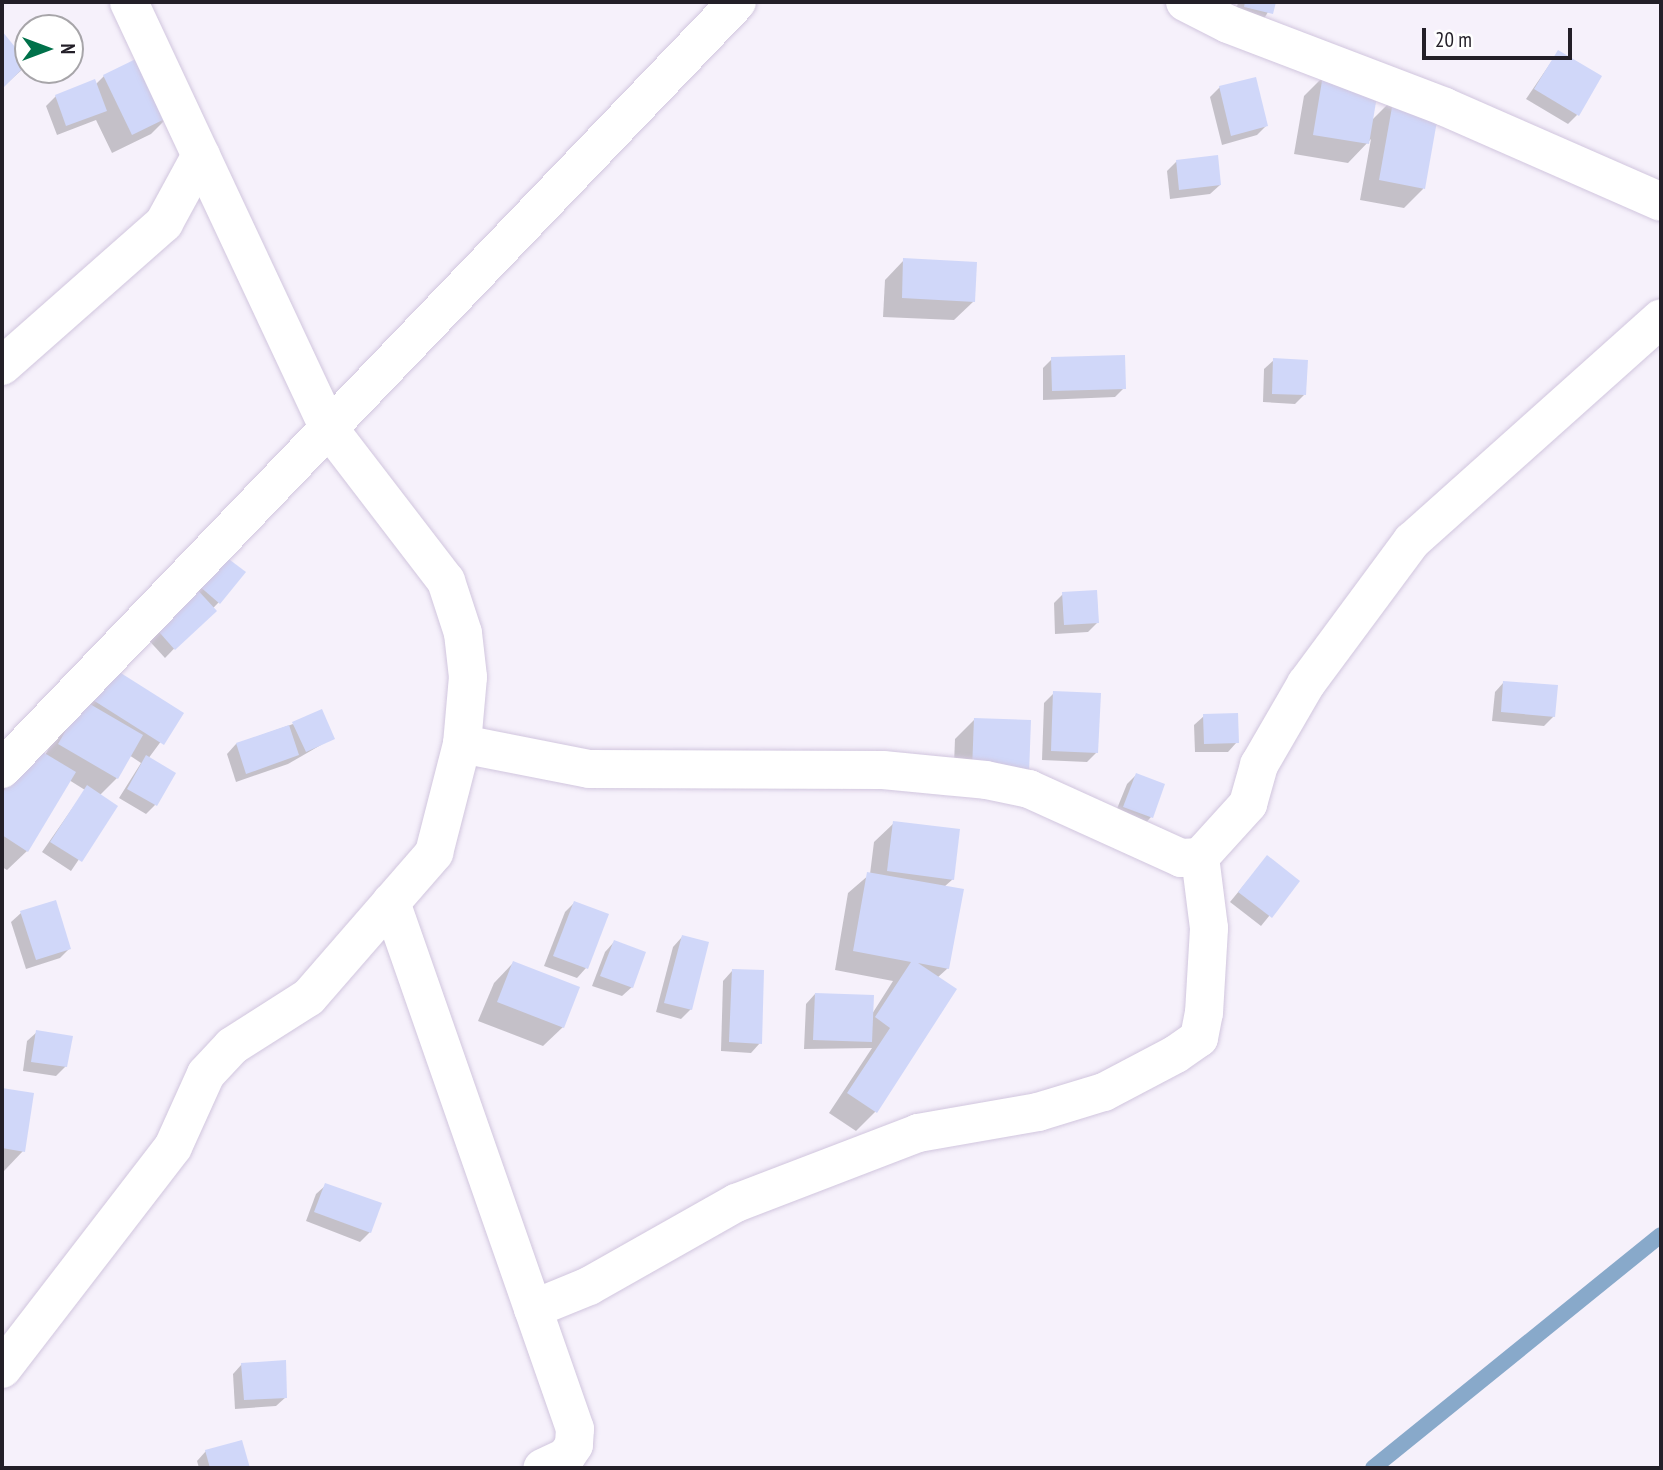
<!DOCTYPE html>
<style>
body{margin:0}
#map{position:relative;width:1663px;height:1470px;overflow:hidden;background:#f6f1fb;font-family:"PT Sans Narrow",sans-serif}
div>[style]{position:absolute}
[style*='--x']{left:calc(var(--x)*1px);top:calc(var(--y)*1px);width:calc(var(--w)*1px);rotate:calc(var(--a)*1deg)}
.shadow>*{inset:0;background:#0003}
.stream>*{height:16px;margin:-8px;padding:0 8px;transform-origin:8px;border-radius:8px;background:#88a9ca}
.building>*{inset:0;background:#d0d7f9}
.roads{filter:drop-shadow(0 0 2px #d1c6de) drop-shadow(0 0 2px #d1c6de)}
.minor>*{height:38px;margin:-19px;padding:0 19px;transform-origin:19px;border-radius:19px;background:#fff}
span{translate:-50% -50%;white-space:nowrap;text-align:center;line-height:1.15;-webkit-text-stroke:5px #fff;paint-order:stroke}
.frame{position:absolute;inset:0;border:4px solid #231f28;pointer-events:none}
.north{position:absolute;left:14px;top:14px;width:70px;height:70px;box-sizing:border-box;background:#fff;border:2px solid #a7a5a9;border-radius:50%;rotate:90deg;font-size:19px;font-weight:700;line-height:28px;text-align:center;color:#231f28}
.north::after{content:'';display:block;margin:auto;width:24px;height:32px;background:#00714a;clip-path:polygon(50% 0,100% 100%,50% 72%,0 100%)}
.scale{position:absolute;left:1422px;top:28px;width:150px;height:32px;box-sizing:border-box;border:4px solid #231f28;border-top:0;padding-left:9px;font-size:21px;line-height:24px;white-space:nowrap;color:#231f28;-webkit-text-stroke:5px #fff;paint-order:stroke}
</style>
<div id="map">
<div class="shadow">
<i style="clip-path:polygon(1238px 2px,1274px 2px,1262px 22px,1235px 16px)"></i>
<i style="clip-path:polygon(2px 34px,27px 65px,2px 88px)"></i>
<i style="clip-path:polygon(1558px 52px,1577px 115px,1568px 124px,1526px 99px)"></i>
<i style="clip-path:polygon(104px 76px,171px 114px,151px 134px,112px 153px,96px 120px,57px 135px,46px 106px,56px 96px,95px 85px)"></i>
<i style="clip-path:polygon(1323px 77px,1371px 121px,1394px 98px,1438px 105px,1423px 189px,1404px 208px,1360px 200px,1371px 139px,1348px 163px,1294px 154px,1304px 96px)"></i>
<i style="clip-path:polygon(1220px 87px,1266px 126px,1257px 135px,1222px 145px,1210px 97px)"></i>
<i style="clip-path:polygon(1177px 161px,1220px 185px,1210px 194px,1170px 199px,1167px 171px)"></i>
<i style="clip-path:polygon(904px 260px,974px 301px,954px 320px,883px 317px,885px 280px)"></i>
<i style="clip-path:polygon(1052px 359px,1124px 388px,1115px 397px,1043px 400px,1043px 368px)"></i>
<i style="clip-path:polygon(1274px 360px,1304px 395px,1295px 404px,1263px 402px,1264px 369px)"></i>
<i style="clip-path:polygon(213px 565px,219px 602px,165px 658px,144px 635px)"></i>
<i style="clip-path:polygon(1063px 594px,1097px 623px,1088px 632px,1055px 634px,1054px 603px)"></i>
<i style="clip-path:polygon(1504px 682px,1554px 716px,1544px 726px,1492px 721px,1495px 692px)"></i>
<i style="clip-path:polygon(86px 685px,181px 714px,148px 759px,155px 805px,146px 814px,119px 798px,141px 763px,129px 755px,117px 778px,99px 796px,115px 806px,71px 871px,42px 852px,85px 790px,69px 780px,27px 851px,7px 870px,2px 867px,2px 784px,45px 755px)"></i>
<i style="clip-path:polygon(1054px 693px,1097px 752px,1087px 762px,1042px 760px,1044px 703px)"></i>
<i style="clip-path:polygon(1204px 716px,1237px 742px,1228px 752px,1195px 752px,1194px 725px)"></i>
<i style="clip-path:polygon(974px 720px,1008px 792px,953px 790px,955px 739px)"></i>
<i style="clip-path:polygon(293px 724px,333px 738px,288px 764px,236px 782px,227px 754px,236px 744px)"></i>
<i style="clip-path:polygon(1136px 775px,1163px 785px,1151px 817px,1142px 827px,1114px 816px,1127px 784px)"></i>
<i style="clip-path:polygon(894px 823px,953px 879px,944px 887px,948px 968px,937px 978px,954px 990px,875px 1112px,856px 1131px,829px 1113px,872px 1048px,804px 1049px,806px 1004px,815px 994px,872px 1014px,893px 981px,835px 970px,848px 893px,870px 874px,874px 842px)"></i>
<i style="clip-path:polygon(1267px 857px,1298px 881px,1261px 926px,1230px 902px)"></i>
<i style="clip-path:polygon(54px 902px,70px 948px,60px 958px,26px 969px,11px 922px,21px 913px)"></i>
<i style="clip-path:polygon(574px 903px,606px 915px,586px 968px,577px 978px,544px 966px,565px 912px)"></i>
<i style="clip-path:polygon(682px 937px,691px 1009px,681px 1019px,656px 1012px,673px 947px)"></i>
<i style="clip-path:polygon(614px 942px,632px 987px,622px 996px,592px 986px,605px 952px)"></i>
<i style="clip-path:polygon(513px 963px,563px 1027px,543px 1046px,478px 1021px,494px 983px)"></i>
<i style="clip-path:polygon(732px 971px,760px 1043px,751px 1053px,721px 1051px,723px 981px)"></i>
<i style="clip-path:polygon(37px 1032px,66px 1066px,56px 1076px,23px 1071px,27px 1041px)"></i>
<i style="clip-path:polygon(2px 1090px,32px 1095px,23px 1151px,4px 1171px)"></i>
<i style="clip-path:polygon(326px 1185px,370px 1232px,360px 1242px,306px 1221px,316px 1194px)"></i>
<i style="clip-path:polygon(242px 1364px,286px 1397px,276px 1406px,235px 1409px,233px 1374px)"></i>
<i style="clip-path:polygon(241px 1442px,248px 1468px,199px 1468px,197px 1461px,206px 1451px)"></i>
</div>
<div class="stream">
<i style="--x:1373;--y:1468;--w:370;--a:-39"></i>
</div>
<div class="building">
<i style="clip-path:polygon(1245px 2px,1276px 2px,1273px 14px,1244px 7px)"></i>
<i style="clip-path:polygon(2px 31px,28px 63px,2px 89px)"></i>
<i style="clip-path:polygon(1558px 50px,1602px 76px,1579px 116px,1534px 89px)"></i>
<i style="clip-path:polygon(144px 55px,173px 115px,132px 135px,103px 75px)"></i>
<i style="clip-path:polygon(1323px 75px,1379px 84px,1369px 144px,1313px 135px)"></i>
<i style="clip-path:polygon(1256px 77px,1268px 126px,1231px 136px,1219px 86px)"></i>
<i style="clip-path:polygon(95px 79px,107px 111px,66px 126px,55px 95px)"></i>
<i style="clip-path:polygon(1394px 96px,1440px 104px,1425px 189px,1379px 180px)"></i>
<i style="clip-path:polygon(1218px 155px,1221px 185px,1179px 190px,1176px 160px)"></i>
<i style="clip-path:polygon(903px 258px,977px 262px,975px 302px,902px 298px)"></i>
<i style="clip-path:polygon(1125px 355px,1126px 389px,1052px 391px,1051px 357px)"></i>
<i style="clip-path:polygon(1273px 358px,1308px 360px,1306px 395px,1272px 394px)"></i>
<i style="clip-path:polygon(222px 554px,246px 572px,220px 604px,198px 585px)"></i>
<i style="clip-path:polygon(194px 586px,217px 611px,175px 650px,152px 624px)"></i>
<i style="clip-path:polygon(1097px 590px,1099px 623px,1064px 625px,1062px 592px)"></i>
<i style="clip-path:polygon(105px 663px,184px 713px,164px 745px,85px 695px)"></i>
<i style="clip-path:polygon(1503px 681px,1558px 685px,1555px 717px,1501px 712px)"></i>
<i style="clip-path:polygon(1053px 691px,1101px 693px,1098px 753px,1051px 751px)"></i>
<i style="clip-path:polygon(83px 700px,143px 735px,118px 779px,58px 744px)"></i>
<i style="clip-path:polygon(322px 709px,335px 739px,306px 752px,292px 722px)"></i>
<i style="clip-path:polygon(1238px 713px,1239px 743px,1204px 744px,1203px 714px)"></i>
<i style="clip-path:polygon(974px 718px,1031px 720px,1029px 774px,972px 771px)"></i>
<i style="clip-path:polygon(289px 725px,299px 755px,246px 774px,236px 743px)"></i>
<i style="clip-path:polygon(31px 745px,76px 772px,28px 852px,2px 835px,2px 794px)"></i>
<i style="clip-path:polygon(146px 755px,176px 773px,157px 806px,127px 789px)"></i>
<i style="clip-path:polygon(1136px 773px,1165px 784px,1153px 818px,1123px 807px)"></i>
<i style="clip-path:polygon(87px 785px,118px 806px,82px 862px,50px 842px)"></i>
<i style="clip-path:polygon(893px 821px,960px 829px,954px 880px,887px 871px)"></i>
<i style="clip-path:polygon(1267px 855px,1300px 881px,1272px 918px,1238px 892px)"></i>
<i style="clip-path:polygon(867px 872px,964px 889px,949px 969px,918px 963px,957px 989px,877px 1113px,847px 1093px,890px 1028px,875px 1017px,911px 962px,853px 951px)"></i>
<i style="clip-path:polygon(56px 900px,71px 949px,36px 960px,20px 911px)"></i>
<i style="clip-path:polygon(574px 901px,609px 914px,588px 969px,553px 956px)"></i>
<i style="clip-path:polygon(682px 935px,709px 942px,692px 1010px,664px 1003px)"></i>
<i style="clip-path:polygon(614px 940px,646px 952px,633px 988px,600px 976px)"></i>
<i style="clip-path:polygon(513px 961px,580px 987px,564px 1028px,497px 1002px)"></i>
<i style="clip-path:polygon(732px 969px,764px 970px,762px 1044px,729px 1042px)"></i>
<i style="clip-path:polygon(815px 993px,874px 995px,872px 1042px,813px 1040px)"></i>
<i style="clip-path:polygon(36px 1030px,73px 1036px,67px 1067px,31px 1062px)"></i>
<i style="clip-path:polygon(2px 1088px,34px 1093px,25px 1152px,2px 1148px)"></i>
<i style="clip-path:polygon(325px 1183px,382px 1203px,371px 1233px,314px 1212px)"></i>
<i style="clip-path:polygon(286px 1360px,287px 1398px,244px 1400px,241px 1363px)"></i>
<i style="clip-path:polygon(242px 1440px,250px 1468px,210px 1468px,205px 1450px)"></i>
</div>
<div class="roads">
<div class="minor">
<i style="--x:1185;--y:2;--w:48;--a:27.1"></i>
<i style="--x:1228;--y:24;--w:232;--a:20.9"></i>
<i style="--x:1445;--y:107;--w:236;--a:23.7"></i>
<i style="--x:2;--y:366;--w:216;--a:-41.4"></i>
<i style="--x:164;--y:223;--w:77;--a:-61.4"></i>
<i style="--x:462;--y:744;--w:129;--a:11.1"></i>
<i style="--x:589;--y:769;--w:294;--a:0.2"></i>
<i style="--x:883;--y:770;--w:103;--a:5.5"></i>
<i style="--x:986;--y:780;--w:44;--a:11.8"></i>
<i style="--x:1029;--y:789;--w:167;--a:24.4"></i>
<i style="--x:1181;--y:858;--w:19;--a:-3"></i>
<i style="--x:1200;--y:857;--w:72;--a:-47.8"></i>
<i style="--x:1248;--y:804;--w:41;--a:-74.2"></i>
<i style="--x:1259;--y:765;--w:94;--a:-59.9"></i>
<i style="--x:1306;--y:684;--w:178;--a:-53.5"></i>
<i style="--x:1412;--y:541;--w:334;--a:-41.8"></i>
<i style="--x:2;--y:769;--w:1062;--a:-46.22"></i>
<i style="--x:391;--y:902;--w:558;--a:70.75"></i>
<i style="--x:575;--y:1429;--w:16;--a:94"></i>
<i style="--x:574;--y:1445;--w:14;--a:124"></i>
<i style="--x:566;--y:1457;--w:26;--a:155"></i>
<i style="--x:533;--y:1309;--w:61;--a:-22.3"></i>
<i style="--x:589;--y:1286;--w:169;--a:-29.5"></i>
<i style="--x:736;--y:1203;--w:195;--a:-21"></i>
<i style="--x:918;--y:1133;--w:122;--a:-9.9"></i>
<i style="--x:1038;--y:1112;--w:69;--a:-16.9"></i>
<i style="--x:1104;--y:1092;--w:81;--a:-27.8"></i>
<i style="--x:1176;--y:1054;--w:28;--a:-35"></i>
<i style="--x:1199;--y:1038;--w:25;--a:-79"></i>
<i style="--x:1204;--y:1013;--w:85;--a:-86.6"></i>
<i style="--x:1209;--y:928;--w:72;--a:-97.2"></i>
<i style="--x:2;--y:1369;--w:280;--a:-52.4"></i>
<i style="--x:173;--y:1147;--w:80;--a:-65.7"></i>
<i style="--x:206;--y:1074;--w:38;--a:-47"></i>
<i style="--x:232;--y:1046;--w:91;--a:-32.5"></i>
<i style="--x:309;--y:997;--w:191;--a:-49"></i>
<i style="--x:434;--y:853;--w:113;--a:-75.6"></i>
<i style="--x:462;--y:744;--w:67;--a:-84.9"></i>
<i style="--x:468;--y:677;--w:44;--a:-96.5"></i>
<i style="--x:463;--y:633;--w:55;--a:-108.1"></i>
<i style="--x:446;--y:581;--w:194;--a:-127.5"></i>
<i style="--x:328;--y:427;--w:469;--a:-115.1"></i>
</div>
</div>
<div class="frame"></div>
<div class="north">N</div>
<div class="scale">20 m</div>
</div>
